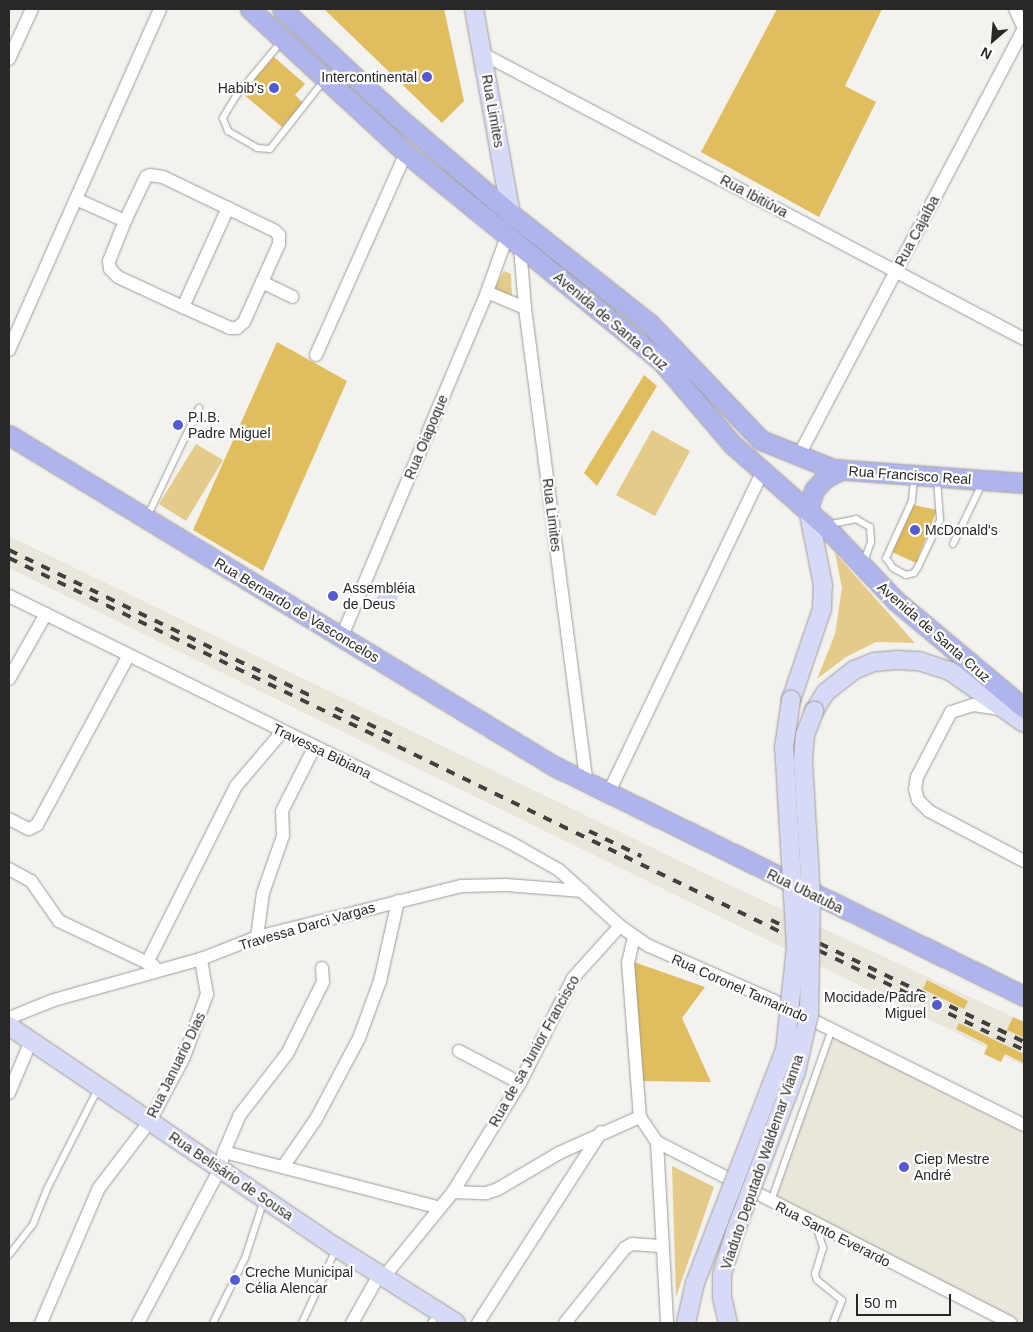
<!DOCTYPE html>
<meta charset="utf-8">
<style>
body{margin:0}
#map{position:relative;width:1033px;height:1332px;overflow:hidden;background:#f3f2ef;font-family:Arial,sans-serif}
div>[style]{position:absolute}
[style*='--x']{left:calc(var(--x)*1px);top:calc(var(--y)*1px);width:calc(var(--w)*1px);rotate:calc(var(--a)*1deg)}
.built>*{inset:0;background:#eae6dc}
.green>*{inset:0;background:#e4cb8a}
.water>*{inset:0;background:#ccd3f5}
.building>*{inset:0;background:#e0bd5e}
.roads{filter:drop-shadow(0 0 1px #9e9c99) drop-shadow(0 0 1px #9e9c99)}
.lane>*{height:6px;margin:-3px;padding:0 3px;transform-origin:3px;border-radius:3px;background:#fff}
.street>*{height:12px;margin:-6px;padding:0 6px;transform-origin:6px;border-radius:6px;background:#fff}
.secondary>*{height:18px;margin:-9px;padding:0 9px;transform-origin:9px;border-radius:9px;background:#d7daf6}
.primary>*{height:19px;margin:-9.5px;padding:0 9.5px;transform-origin:9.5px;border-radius:9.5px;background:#afb5ec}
.rail>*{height:4px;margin-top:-2px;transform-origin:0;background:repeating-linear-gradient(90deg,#40403e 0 9px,transparent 0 18px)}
.bridges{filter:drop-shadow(0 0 1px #9e9c99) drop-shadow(0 0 1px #9e9c99)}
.secondary-bridge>*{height:18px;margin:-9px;padding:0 9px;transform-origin:9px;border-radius:9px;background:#d7daf6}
.dots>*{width:14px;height:14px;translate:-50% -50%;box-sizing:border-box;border:2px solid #fff;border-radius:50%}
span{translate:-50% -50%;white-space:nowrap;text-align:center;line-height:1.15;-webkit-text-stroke:4.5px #fff;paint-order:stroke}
.poi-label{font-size:14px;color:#282826}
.right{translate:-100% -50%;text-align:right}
.left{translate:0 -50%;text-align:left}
.street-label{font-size:14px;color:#282826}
.frame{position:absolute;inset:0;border:10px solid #282826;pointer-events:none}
.north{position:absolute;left:968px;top:15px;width:50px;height:50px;-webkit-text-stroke:4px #fff;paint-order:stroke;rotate:207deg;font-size:14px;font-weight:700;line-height:20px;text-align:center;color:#282826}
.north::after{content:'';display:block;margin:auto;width:18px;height:22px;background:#282826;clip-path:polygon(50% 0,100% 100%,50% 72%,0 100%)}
.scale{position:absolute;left:856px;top:1294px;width:95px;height:22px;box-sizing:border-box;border:2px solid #282826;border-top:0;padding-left:6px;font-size:15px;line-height:18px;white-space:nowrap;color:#282826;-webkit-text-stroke:4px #fff;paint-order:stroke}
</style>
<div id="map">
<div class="built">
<i style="clip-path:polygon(9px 536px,719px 880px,1024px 1022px,1024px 1066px,9px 568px)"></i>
<i style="clip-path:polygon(835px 1033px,1024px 1133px,1024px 1323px,1012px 1323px,771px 1202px)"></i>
</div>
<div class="green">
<i style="clip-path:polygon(504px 271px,511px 274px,512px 298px,493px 291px)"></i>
<i style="clip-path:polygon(652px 430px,690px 451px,655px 516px,616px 495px)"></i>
<i style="clip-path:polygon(196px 444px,223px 460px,186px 521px,159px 504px)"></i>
<i style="clip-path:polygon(835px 553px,915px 643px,876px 642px,846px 657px,817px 679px,835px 634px,842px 588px)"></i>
<i style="clip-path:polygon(672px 1166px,714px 1187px,676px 1297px)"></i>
</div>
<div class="water">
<i style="clip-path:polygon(381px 588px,398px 596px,394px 607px,376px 599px)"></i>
</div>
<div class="building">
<i style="clip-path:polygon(324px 9px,444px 9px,464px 101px,442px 123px)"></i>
<i style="clip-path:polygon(777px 9px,882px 9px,845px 86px,876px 102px,819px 217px,701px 152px)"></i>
<i style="clip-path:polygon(274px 57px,305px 84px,295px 95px,303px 103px,282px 127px,242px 93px)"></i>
<i style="clip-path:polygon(277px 342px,347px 381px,263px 571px,193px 530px)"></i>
<i style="clip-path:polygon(644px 375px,657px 386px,597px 486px,584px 473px)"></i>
<i style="clip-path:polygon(914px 505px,937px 510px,916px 563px,890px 551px)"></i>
<i style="clip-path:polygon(634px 962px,705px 987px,682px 1018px,711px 1082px,640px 1081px)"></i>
<i style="clip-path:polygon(927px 980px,968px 1001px,964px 1009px,923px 989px)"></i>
<i style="clip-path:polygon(1013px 1017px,1024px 1022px,1024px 1038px,1007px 1030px)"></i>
<i style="clip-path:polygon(959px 1023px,1024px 1054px,1024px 1063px,1005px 1054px,1001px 1062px,984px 1054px,988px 1045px,956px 1029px)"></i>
</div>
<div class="roads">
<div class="lane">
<i style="--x:281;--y:42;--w:70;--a:129.8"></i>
<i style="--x:236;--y:96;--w:26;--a:121"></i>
<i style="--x:223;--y:118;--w:14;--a:69"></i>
<i style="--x:228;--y:131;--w:34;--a:30"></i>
<i style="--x:257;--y:148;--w:13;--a:4"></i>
<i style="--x:270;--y:149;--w:89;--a:-51.8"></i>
<i style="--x:914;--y:478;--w:23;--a:95"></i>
<i style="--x:912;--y:501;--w:63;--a:114.5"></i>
<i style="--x:886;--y:558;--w:12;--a:55"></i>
<i style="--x:893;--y:568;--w:15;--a:28"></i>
<i style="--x:906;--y:575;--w:8;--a:-14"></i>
<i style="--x:914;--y:573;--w:7;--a:-56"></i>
<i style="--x:918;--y:567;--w:52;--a:-64.9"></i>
<i style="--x:940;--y:520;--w:41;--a:-94.2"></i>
<i style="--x:147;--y:517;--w:121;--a:-64.5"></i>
<i style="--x:826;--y:525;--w:31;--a:-11"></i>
<i style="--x:856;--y:519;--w:16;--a:30"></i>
<i style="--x:870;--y:527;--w:15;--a:86"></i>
<i style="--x:871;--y:542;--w:23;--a:110"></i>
<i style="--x:953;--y:544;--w:69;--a:-64.2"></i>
<i style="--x:771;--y:1201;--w:182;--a:-70.5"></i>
<i style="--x:816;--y:1225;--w:24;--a:73"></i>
<i style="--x:823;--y:1248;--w:27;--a:107"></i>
<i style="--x:815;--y:1274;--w:6;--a:72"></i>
<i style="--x:817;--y:1280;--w:32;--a:39"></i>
<i style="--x:842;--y:1300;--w:25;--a:111"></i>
<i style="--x:9;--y:1255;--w:39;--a:-52"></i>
<i style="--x:33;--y:1224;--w:38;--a:-68"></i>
<i style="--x:47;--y:1189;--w:114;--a:-63"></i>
<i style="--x:213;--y:1323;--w:72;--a:-63.8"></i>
<i style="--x:245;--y:1258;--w:61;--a:-71.9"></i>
<i style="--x:302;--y:1323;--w:81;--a:-65.3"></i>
<i style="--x:431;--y:1323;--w:12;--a:-55"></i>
</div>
<div class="street">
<i style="--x:1015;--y:9;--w:21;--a:65"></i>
<i style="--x:483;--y:54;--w:611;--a:27.78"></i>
<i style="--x:9;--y:59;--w:55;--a:-65.3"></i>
<i style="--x:76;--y:199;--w:54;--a:24.2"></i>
<i style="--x:125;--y:221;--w:49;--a:-64.5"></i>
<i style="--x:146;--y:177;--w:4;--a:-27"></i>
<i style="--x:150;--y:175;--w:13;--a:9"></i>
<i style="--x:163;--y:177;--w:124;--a:25.7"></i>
<i style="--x:275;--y:231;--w:6;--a:45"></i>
<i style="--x:279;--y:235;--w:9;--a:90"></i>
<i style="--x:279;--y:244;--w:42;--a:114.1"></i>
<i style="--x:262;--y:282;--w:34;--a:26"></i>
<i style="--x:125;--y:221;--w:43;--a:111.8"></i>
<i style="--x:109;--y:261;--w:8;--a:83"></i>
<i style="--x:110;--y:269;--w:11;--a:45"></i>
<i style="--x:118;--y:277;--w:72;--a:24.8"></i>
<i style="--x:183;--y:307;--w:51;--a:24.1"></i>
<i style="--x:230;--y:328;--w:7;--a:0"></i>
<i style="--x:237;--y:328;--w:9;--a:-41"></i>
<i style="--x:244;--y:322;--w:44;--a:-65.8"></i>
<i style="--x:520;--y:246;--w:62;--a:85.4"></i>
<i style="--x:525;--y:308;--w:479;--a:82.6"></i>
<i style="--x:487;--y:292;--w:41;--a:22.8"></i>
<i style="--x:183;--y:307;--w:109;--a:-65.6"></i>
<i style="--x:9;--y:350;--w:373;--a:-66.1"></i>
<i style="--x:316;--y:355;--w:221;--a:-66"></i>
<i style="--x:798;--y:457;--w:484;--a:-62.2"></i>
<i style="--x:9;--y:596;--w:562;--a:26.2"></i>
<i style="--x:513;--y:844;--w:53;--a:29.5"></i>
<i style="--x:559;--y:870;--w:83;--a:42.6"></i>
<i style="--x:620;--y:926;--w:35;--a:35"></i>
<i style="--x:649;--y:946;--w:134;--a:23.7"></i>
<i style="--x:772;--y:1000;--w:281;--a:26.4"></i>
<i style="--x:342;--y:636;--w:373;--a:-67.1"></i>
<i style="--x:487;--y:292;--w:59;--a:-70.3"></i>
<i style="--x:9;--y:679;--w:75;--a:-60.4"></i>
<i style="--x:1001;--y:709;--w:28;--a:-172"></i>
<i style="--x:973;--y:705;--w:23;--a:162"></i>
<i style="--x:951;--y:712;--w:73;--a:117.6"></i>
<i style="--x:917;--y:777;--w:12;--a:99"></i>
<i style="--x:915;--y:789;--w:11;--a:75"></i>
<i style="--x:918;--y:800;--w:16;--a:45"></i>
<i style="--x:929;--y:811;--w:107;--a:27.8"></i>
<i style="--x:608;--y:794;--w:358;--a:-64.4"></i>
<i style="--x:9;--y:819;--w:22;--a:27"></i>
<i style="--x:29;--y:829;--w:9;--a:-27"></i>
<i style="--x:37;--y:825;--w:193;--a:-61.6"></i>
<i style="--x:9;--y:869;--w:25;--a:29"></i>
<i style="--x:31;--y:881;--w:49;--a:55"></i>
<i style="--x:59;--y:921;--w:105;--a:25.3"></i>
<i style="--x:257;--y:937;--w:44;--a:-82.2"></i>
<i style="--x:263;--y:893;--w:60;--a:-70.7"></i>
<i style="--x:283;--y:836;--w:25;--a:-92"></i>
<i style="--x:282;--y:811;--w:71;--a:-63.1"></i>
<i style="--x:634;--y:937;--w:26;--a:103"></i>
<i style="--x:628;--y:962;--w:155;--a:85.6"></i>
<i style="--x:640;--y:1117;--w:30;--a:56"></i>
<i style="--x:657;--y:1142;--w:181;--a:86.8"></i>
<i style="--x:147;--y:963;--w:198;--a:-63.3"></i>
<i style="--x:236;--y:786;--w:71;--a:-49.6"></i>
<i style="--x:9;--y:1018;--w:48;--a:-21.8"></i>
<i style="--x:54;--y:1000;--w:153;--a:-15.6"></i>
<i style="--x:201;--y:959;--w:60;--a:-21.4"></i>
<i style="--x:257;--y:937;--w:210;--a:-14"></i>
<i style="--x:461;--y:886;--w:45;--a:-1.3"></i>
<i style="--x:506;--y:885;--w:77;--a:4.5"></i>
<i style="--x:459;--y:1051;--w:69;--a:27.7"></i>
<i style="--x:9;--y:1093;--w:56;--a:-67.1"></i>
<i style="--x:657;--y:1142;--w:397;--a:27.1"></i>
<i style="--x:224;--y:1152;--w:39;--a:-67"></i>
<i style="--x:239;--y:1116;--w:78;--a:-52.3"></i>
<i style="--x:287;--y:1054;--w:80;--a:-63.4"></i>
<i style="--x:323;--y:982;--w:14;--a:-94"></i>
<i style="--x:283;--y:1167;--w:58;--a:-55.5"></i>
<i style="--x:316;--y:1119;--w:92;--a:-62"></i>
<i style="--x:359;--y:1038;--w:61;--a:-69.8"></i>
<i style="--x:380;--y:981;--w:82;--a:-77.3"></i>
<i style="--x:453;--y:1192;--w:33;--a:2"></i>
<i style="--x:486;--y:1193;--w:13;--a:-18"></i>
<i style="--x:498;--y:1189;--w:71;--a:-30.5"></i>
<i style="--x:559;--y:1153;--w:89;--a:-24"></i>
<i style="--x:383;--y:1278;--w:111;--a:-50.9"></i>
<i style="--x:453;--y:1192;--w:128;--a:-58.4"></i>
<i style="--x:520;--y:1083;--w:118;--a:-63.2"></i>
<i style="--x:573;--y:978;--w:70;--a:-47.9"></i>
<i style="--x:41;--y:1323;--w:147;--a:-66.8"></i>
<i style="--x:99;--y:1188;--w:84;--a:-52.7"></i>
<i style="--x:150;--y:1121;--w:72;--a:-62"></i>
<i style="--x:184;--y:1057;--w:67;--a:-69.9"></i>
<i style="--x:207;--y:994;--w:36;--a:-100"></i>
<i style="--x:138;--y:1323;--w:174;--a:-62"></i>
<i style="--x:220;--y:1169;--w:17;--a:-77"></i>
<i style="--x:224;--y:1152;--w:223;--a:14.5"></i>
<i style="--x:352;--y:1323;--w:55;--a:-60.6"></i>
<i style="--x:478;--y:1323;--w:227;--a:-57.2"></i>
<i style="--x:565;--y:1323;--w:96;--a:-51.3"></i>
<i style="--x:625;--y:1248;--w:8;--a:-30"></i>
<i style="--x:632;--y:1244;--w:31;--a:4"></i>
</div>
<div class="secondary">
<i style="--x:474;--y:9;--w:208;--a:79.8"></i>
<i style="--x:791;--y:700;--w:96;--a:-71.2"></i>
<i style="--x:822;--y:609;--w:24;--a:-88"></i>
<i style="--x:823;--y:585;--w:77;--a:-101.2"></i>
<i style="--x:814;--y:711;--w:22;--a:-58"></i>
<i style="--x:826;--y:692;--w:36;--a:-38"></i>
<i style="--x:854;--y:670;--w:22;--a:-22"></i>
<i style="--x:874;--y:662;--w:23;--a:-5"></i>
<i style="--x:897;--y:660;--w:22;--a:3"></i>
<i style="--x:919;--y:661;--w:33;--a:18"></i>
<i style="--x:950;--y:671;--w:90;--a:35.1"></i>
<i style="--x:9;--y:1026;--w:395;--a:34.1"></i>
<i style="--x:336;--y:1247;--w:142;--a:32.3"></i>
</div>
<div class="primary">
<i style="--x:250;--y:9;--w:212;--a:42.7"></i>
<i style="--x:406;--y:153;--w:330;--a:39.2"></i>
<i style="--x:662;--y:362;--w:109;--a:49.5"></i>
<i style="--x:733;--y:445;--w:123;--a:41.4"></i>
<i style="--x:825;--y:526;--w:103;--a:46.6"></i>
<i style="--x:896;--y:601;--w:167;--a:39.9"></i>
<i style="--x:282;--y:9;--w:160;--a:43"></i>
<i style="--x:399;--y:118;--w:148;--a:40.6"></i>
<i style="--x:511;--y:214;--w:176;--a:38.3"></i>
<i style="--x:649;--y:323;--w:162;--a:46.3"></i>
<i style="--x:761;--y:440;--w:78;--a:21.9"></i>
<i style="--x:833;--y:469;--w:192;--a:4.2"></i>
<i style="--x:9;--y:435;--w:638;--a:31.27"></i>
<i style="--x:554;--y:766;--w:523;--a:26.08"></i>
<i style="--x:808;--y:509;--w:20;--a:-72"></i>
<i style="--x:814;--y:490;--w:16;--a:-47"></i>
<i style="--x:825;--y:478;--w:18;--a:-27"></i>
</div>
</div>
<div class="rail">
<i style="--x:9;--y:550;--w:340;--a:25.8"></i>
<i style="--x:9;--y:558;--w:1128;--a:25.86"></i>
<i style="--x:335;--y:708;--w:72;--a:25.5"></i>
<i style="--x:589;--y:831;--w:58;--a:25.7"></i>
<i style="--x:771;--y:920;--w:281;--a:25.7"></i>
</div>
<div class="bridges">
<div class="secondary-bridge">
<i style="--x:686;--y:1323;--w:41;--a:-77.3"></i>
<i style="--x:695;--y:1283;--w:250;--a:-68.9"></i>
<i style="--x:785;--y:1050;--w:104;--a:-83.9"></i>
<i style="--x:796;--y:947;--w:200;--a:-93.4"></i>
<i style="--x:784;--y:747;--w:48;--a:-81.5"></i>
<i style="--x:728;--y:1323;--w:26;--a:-103"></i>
<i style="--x:722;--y:1298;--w:24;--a:-90"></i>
<i style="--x:722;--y:1274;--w:47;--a:-72.7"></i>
<i style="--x:736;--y:1229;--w:168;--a:-69.1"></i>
<i style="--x:796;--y:1072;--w:59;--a:-77.4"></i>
<i style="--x:809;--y:1014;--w:118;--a:-89"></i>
<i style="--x:811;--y:896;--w:135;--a:-93.4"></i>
<i style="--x:803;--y:761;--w:26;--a:-86"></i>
<i style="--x:805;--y:735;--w:26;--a:-69"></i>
</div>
</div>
<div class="dots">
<i style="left:427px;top:77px;background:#565ad1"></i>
<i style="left:274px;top:88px;background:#565ad1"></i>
<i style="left:178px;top:425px;background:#565ad1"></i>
<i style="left:915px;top:530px;background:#565ad1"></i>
<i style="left:333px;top:596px;background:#565ad1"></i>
<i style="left:937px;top:1005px;background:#565ad1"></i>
<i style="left:904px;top:1167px;background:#565ad1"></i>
<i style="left:235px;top:1280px;background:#565ad1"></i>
</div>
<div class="poi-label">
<span class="right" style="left:417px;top:77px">Intercontinental</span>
<span class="right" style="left:264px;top:88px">Habib's</span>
<span class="left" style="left:188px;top:425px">P.I.B.<br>Padre Miguel</span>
<span class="left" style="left:925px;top:530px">McDonald's</span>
<span class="left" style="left:343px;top:596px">Assembléia<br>de Deus</span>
<span class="right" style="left:926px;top:1005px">Mocidade/Padre<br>Miguel</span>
<span class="left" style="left:914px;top:1167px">Ciep Mestre<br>André</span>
<span class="left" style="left:245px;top:1280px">Creche Municipal<br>Célia Alencar</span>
</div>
<div class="street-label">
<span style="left:493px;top:111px;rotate:80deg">Rua Limites</span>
<span style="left:754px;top:196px;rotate:28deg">Rua Ibitiúva</span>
<span style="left:917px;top:231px;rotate:-62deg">Rua Cajaíba</span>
<span style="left:611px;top:321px;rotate:40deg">Avenida de Santa Cruz</span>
<span style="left:426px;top:437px;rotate:-67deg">Rua Oiapoque</span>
<span style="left:910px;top:475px;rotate:4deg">Rua Francisco Real</span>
<span style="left:552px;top:515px;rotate:83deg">Rua Limites</span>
<span style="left:297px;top:610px;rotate:31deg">Rua Bernardo de Vasconcelos</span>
<span style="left:934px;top:632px;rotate:41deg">Avenida de Santa Cruz</span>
<span style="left:322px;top:751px;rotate:26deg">Travessa Bibiana</span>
<span style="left:805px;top:891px;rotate:26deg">Rua Ubatuba</span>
<span style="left:307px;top:926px;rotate:-16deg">Travessa Darci Vargas</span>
<span style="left:740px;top:988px;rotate:24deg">Rua Coronel Tamarindo</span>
<span style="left:534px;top:1051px;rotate:-61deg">Rua de sa Junior Francisco</span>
<span style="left:176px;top:1065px;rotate:-64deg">Rua Januario Dias</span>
<span style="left:762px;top:1162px;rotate:-71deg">Viaduto Deputado Waldemar Vianna</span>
<span style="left:231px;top:1176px;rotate:34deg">Rua Belisário de Sousa</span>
<span style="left:833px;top:1234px;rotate:27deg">Rua Santo Everardo</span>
</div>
<div class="frame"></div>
<div class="north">N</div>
<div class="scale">50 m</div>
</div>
